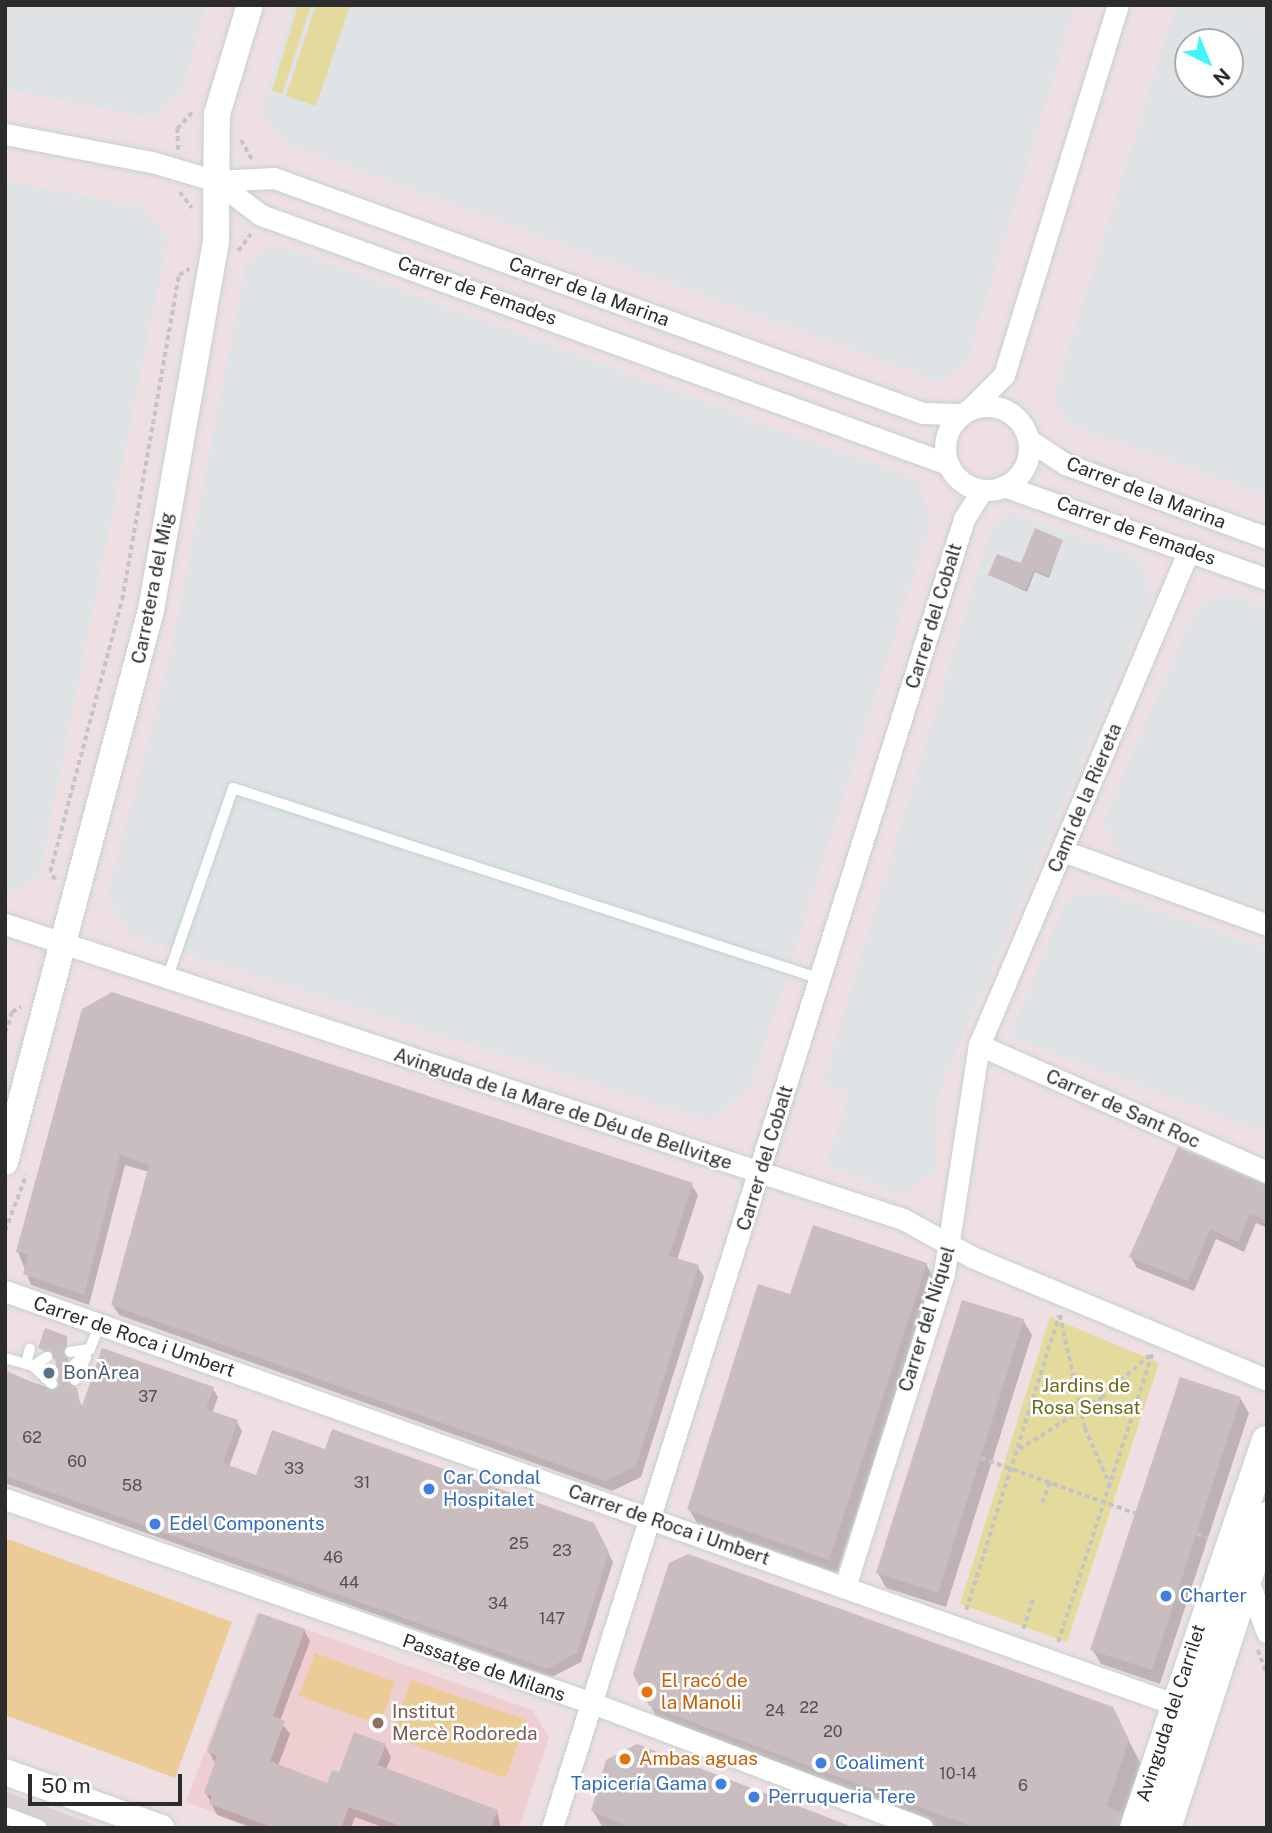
<!DOCTYPE html>
<meta charset="utf-8">
<style>
body{margin:0}
#map{position:relative;width:1272px;height:1833px;overflow:hidden;background:#eedfe2;font-family:"Public Sans",sans-serif}
div>[style]{position:absolute}
[style*='--x']{left:calc(var(--x)*1px);top:calc(var(--y)*1px);width:calc(var(--w)*1px);rotate:calc(var(--a)*1deg)}
.industrial>*{inset:0;background:#dfe3e6}
.education>*{inset:0;background:#efced2}
.green>*{inset:0;background:#e4da9b}
.pitch>*{inset:0;background:#ebcc97}
.plaza>*{inset:0;background:#dad1d3}
.shadow>*{inset:0;background:#0003}
.building>*{inset:0;background:#c9bdbf}
.path>*{height:3.5px;margin-top:-1.75px;transform-origin:0;background:repeating-linear-gradient(90deg,#c4c4c4 0 5px,transparent 0 8.5px)}
.roads{filter:drop-shadow(0 0 2px #c3d2d2) drop-shadow(0 0 2px #c3d2d2)}
.service>*{height:10px;margin:-5px;padding:0 5px;transform-origin:5px;border-radius:5px;background:#fff}
.pedestrian>*{height:16px;margin:-8px;padding:0 8px;transform-origin:8px;border-radius:8px;background:#fff}
.minor>*{height:21px;margin:-10.5px;padding:0 10.5px;transform-origin:10.5px;border-radius:10.5px;background:#fff}
.minor>.ring{margin:-10.5px;padding:0;box-sizing:content-box;background:none;border:21px solid #fff;border-radius:50%}
.tertiary>*{height:26px;margin:-13px;padding:0 13px;transform-origin:13px;border-radius:13px;background:#fff}
.secondary>*{height:30px;margin:-15px;padding:0 15px;transform-origin:15px;border-radius:15px;background:#fff}
.dots>*{width:19px;height:19px;translate:-50% -50%;box-sizing:border-box;border:4px solid #fff;border-radius:50%}
span{translate:-50% -50%;white-space:nowrap;text-align:center;line-height:1.15;-webkit-text-stroke:5px #fff;paint-order:stroke}
.number-label{font-size:16px;color:#535051}
.number-label span{-webkit-text-stroke-width:0}
.street-label{font-size:19px;color:#2c2c2c}
.service-label{font-size:19px;color:#4e5e75}
.left{translate:0 -50%;text-align:left}
.park-label{font-size:19px;color:#6b6b1a}
.shop-label{font-size:19px;color:#366cbe}
.right{translate:-100% -50%;text-align:right}
.food-label{font-size:19px;color:#c56008}
.education-label{font-size:19px;color:#785e54}
.frame{position:absolute;inset:0;border:7px solid #2c2c2c;pointer-events:none}
.north{position:absolute;left:1174px;top:28px;width:70px;height:70px;box-sizing:border-box;background:#fff;border:2px solid #ababab;border-radius:50%;rotate:137deg;font-size:19px;font-weight:700;line-height:28px;text-align:center;color:#2c2c2c}
.north::after{content:'';display:block;margin:auto;width:24px;height:32px;background:#3ff7fa;clip-path:polygon(50% 0,100% 100%,50% 72%,0 100%)}
.scale{position:absolute;left:28px;top:1774px;width:154px;height:32px;box-sizing:border-box;border:4px solid #2c2c2c;border-top:0;padding-left:9px;font-size:21px;line-height:24px;white-space:nowrap;color:#2c2c2c;-webkit-text-stroke:5px #fff;paint-order:stroke}
</style>
<div id="map">
<div class="industrial">
<i style="clip-path:polygon(5px 5px,207px 5px,180px 95px,151px 118px,5px 89px)"></i>
<i style="clip-path:polygon(292px 5px,1076px 5px,967px 361px,940px 382px,288px 144px,260px 112px)"></i>
<i style="clip-path:polygon(evenodd,1176px 5px,1267px 5px,1267px 496px,1068px 424px,1053px 399px,1176px 5px,1188px 42px,1230px 42px,1230px 84px,1188px 84px,1188px 42px)"></i>
<i style="clip-path:polygon(5px 181px,139px 206px,168px 237px,39px 877px,7px 894px)"></i>
<i style="clip-path:polygon(276px 244px,918px 480px,931px 522px,751px 1087px,710px 1121px,132px 937px,107px 898px,175px 633px,246px 262px)"></i>
<i style="clip-path:polygon(1008px 512px,1139px 557px,1152px 596px,939px 1092px,935px 1171px,903px 1195px,825px 1166px,850px 1093px,822px 1084px,991px 528px)"></i>
<i style="clip-path:polygon(1228px 593px,1267px 607px,1267px 909px,1117px 854px,1103px 822px,1196px 607px)"></i>
<i style="clip-path:polygon(1092px 889px,1267px 948px,1267px 1133px,1009px 1037px,1065px 903px)"></i>
</div>
<div class="education">
<i style="clip-path:polygon(257px 1612px,532px 1710px,549px 1737px,519px 1828px,256px 1828px,186px 1802px)"></i>
</div>
<div class="green">
<i style="clip-path:polygon(298px 5px,311px 5px,282px 94px,272px 91px)"></i>
<i style="clip-path:polygon(316px 5px,350px 5px,316px 106px,286px 96px)"></i>
<i style="clip-path:polygon(1050px 1317px,1159px 1363px,1067px 1642px,960px 1604px)"></i>
</div>
<div class="pitch">
<i style="clip-path:polygon(5px 1538px,232px 1622px,175px 1778px,5px 1715px)"></i>
<i style="clip-path:polygon(315px 1653px,395px 1682px,380px 1725px,299px 1696px)"></i>
<i style="clip-path:polygon(411px 1680px,526px 1720px,506px 1778px,391px 1737px)"></i>
</div>
<div class="plaza">
<i style="clip-path:polygon(5px 1791px,103px 1828px,5px 1828px)"></i>
</div>
<div class="shadow">
<i style="clip-path:polygon(1062px 541px,1049px 578px,1035px 572px,1027px 592px,990px 575px,1022px 565px)"></i>
<i style="clip-path:polygon(84px 1010px,691px 1184px,698px 1195px,677px 1260px,698px 1267px,704px 1277px,641px 1477px,612px 1491px,119px 1315px,112px 1304px,149px 1172px,125px 1165px,89px 1305px,31px 1285px,18px 1252px)"></i>
<i style="clip-path:polygon(1267px 1185px,1267px 1228px,1256px 1223px,1244px 1252px,1216px 1239px,1194px 1291px,1137px 1268px,1131px 1257px)"></i>
<i style="clip-path:polygon(926px 1264px,934px 1278px,837px 1573px,697px 1523px,689px 1509px,792px 1296px)"></i>
<i style="clip-path:polygon(1023px 1320px,1032px 1335px,946px 1607px,886px 1588px,878px 1573px)"></i>
<i style="clip-path:polygon(66px 1337px,71px 1386px,83px 1408px,213px 1389px,218px 1397px,212px 1413px,237px 1422px,242px 1431px,229px 1467px,257px 1477px,327px 1451px,592px 1524px,613px 1562px,581px 1662px,552px 1677px,5px 1483px,5px 1372px,59px 1392px,56px 1360px,40px 1348px)"></i>
<i style="clip-path:polygon(1240px 1398px,1249px 1413px,1160px 1684px,1101px 1664px,1092px 1649px)"></i>
<i style="clip-path:polygon(304px 1630px,310px 1641px,280px 1721px,290px 1734px,278px 1766px,329px 1785px,385px 1745px,391px 1757px,386px 1770px,497px 1811px,501px 1828px,385px 1828px,355px 1817px,351px 1828px,252px 1828px,217px 1815px,206px 1793px,215px 1763px,209px 1752px)"></i>
<i style="clip-path:polygon(650px 1705px,1112px 1709px,1141px 1764px,1123px 1816px,1129px 1828px,930px 1828px,663px 1728px)"></i>
<i style="clip-path:polygon(593px 1811px,848px 1828px,603px 1828px)"></i>
</div>
<div class="building">
<i style="clip-path:polygon(1035px 528px,1063px 540px,1048px 576px,1034px 570px,1025px 590px,988px 575px,997px 554px,1021px 563px)"></i>
<i style="clip-path:polygon(112px 992px,693px 1183px,669px 1256px,699px 1265px,636px 1466px,605px 1481px,111px 1305px,149px 1165px,120px 1155px,84px 1295px,23px 1274px,28px 1255px,16px 1252px,82px 1009px)"></i>
<i style="clip-path:polygon(1178px 1147px,1267px 1185px,1267px 1221px,1250px 1214px,1238px 1242px,1210px 1229px,1188px 1281px,1129px 1257px)"></i>
<i style="clip-path:polygon(813px 1225px,927px 1263px,829px 1560px,687px 1510px,758px 1284px,790px 1294px)"></i>
<i style="clip-path:polygon(962px 1300px,1024px 1319px,938px 1593px,876px 1573px)"></i>
<i style="clip-path:polygon(45px 1328px,67px 1336px,67px 1381px,77px 1388px,81px 1409px,102px 1348px,214px 1387px,206px 1409px,238px 1420px,223px 1463px,256px 1475px,272px 1430px,325px 1449px,332px 1429px,594px 1523px,609px 1552px,577px 1653px,547px 1669px,5px 1476px,5px 1370px,50px 1391px,59px 1386px,54px 1353px,38px 1348px)"></i>
<i style="clip-path:polygon(1180px 1377px,1241px 1397px,1152px 1670px,1090px 1650px)"></i>
<i style="clip-path:polygon(688px 1554px,1113px 1707px,1129px 1740px,1107px 1806px,1122px 1812px,1118px 1828px,976px 1828px,649px 1706px,633px 1674px,669px 1563px)"></i>
<i style="clip-path:polygon(259px 1613px,305px 1629px,273px 1716px,285px 1721px,270px 1761px,327px 1783px,332px 1770px,339px 1772px,354px 1732px,386px 1744px,378px 1765px,498px 1810px,491px 1828px,406px 1828px,349px 1807px,341px 1828px,274px 1828px,209px 1804px,212px 1796px,204px 1793px,217px 1756px,207px 1752px)"></i>
<i style="clip-path:polygon(637px 1744px,850px 1826px,850px 1828px,632px 1828px,591px 1811px,606px 1760px)"></i>
</div>
<div class="path">
<i style="--x:241;--y:140;--w:22;--a:60"></i>
<i style="--x:178;--y:150;--w:21;--a:-93"></i>
<i style="--x:177;--y:129;--w:24;--a:-48"></i>
<i style="--x:180;--y:192;--w:20;--a:53"></i>
<i style="--x:238;--y:251;--w:21;--a:-53"></i>
<i style="--x:55;--y:880;--w:9;--a:-122"></i>
<i style="--x:50;--y:872;--w:281;--a:-75.2"></i>
<i style="--x:122;--y:600;--w:330;--a:-80.1"></i>
<i style="--x:179;--y:275;--w:12;--a:-31"></i>
<i style="--x:5;--y:1033;--w:22;--a:-72"></i>
<i style="--x:12;--y:1012;--w:10;--a:-29"></i>
<i style="--x:5;--y:1231;--w:60;--a:-69.4"></i>
<i style="--x:1060;--y:1315;--w:116;--a:77.5"></i>
<i style="--x:1085;--y:1428;--w:62;--a:66.3"></i>
<i style="--x:1019;--y:1449;--w:97;--a:-31.9"></i>
<i style="--x:1101;--y:1398;--w:68;--a:-41.4"></i>
<i style="--x:981;--y:1458;--w:164;--a:19.7"></i>
<i style="--x:1042;--y:1503;--w:22;--a:-69"></i>
<i style="--x:1197;--y:1534;--w:11;--a:22"></i>
<i style="--x:966;--y:1610;--w:309;--a:-72.5"></i>
<i style="--x:1023;--y:1629;--w:33;--a:-72"></i>
<i style="--x:1058;--y:1642;--w:303;--a:-71.9"></i>
<i style="--x:1258;--y:1650;--w:27;--a:70"></i>
</div>
<div class="roads">
<div class="service">
<i style="--x:167;--y:979;--w:202;--a:-70.9"></i>
<i style="--x:233;--y:788;--w:618;--a:18"></i>
<i style="--x:70;--y:1352;--w:20;--a:-9"></i>
<i style="--x:5;--y:1358;--w:47;--a:16.1"></i>
<i style="--x:26;--y:1364;--w:16;--a:-76"></i>
<i style="--x:33;--y:1366;--w:17;--a:-33"></i>
<i style="--x:73;--y:1366;--w:24;--a:-45"></i>
<i style="--x:90;--y:1349;--w:26;--a:-69"></i>
<i style="--x:35;--y:1368;--w:23;--a:43"></i>
<i style="--x:75;--y:1380;--w:25;--a:-64"></i>
</div>
<div class="pedestrian">
<i style="--x:5;--y:1815;--w:36;--a:21"></i>
</div>
<div class="minor">
<i style="--x:5;--y:134;--w:150;--a:10.8"></i>
<i style="--x:152;--y:162;--w:67;--a:16.5"></i>
<i style="--x:216;--y:181;--w:56;--a:37.1"></i>
<i style="--x:261;--y:215;--w:731;--a:19.92"></i>
<i style="--x:216;--y:181;--w:58;--a:-3"></i>
<i style="--x:274;--y:178;--w:690;--a:19.91"></i>
<i style="--x:923;--y:413;--w:38;--a:2"></i>
<i class="ring" style="left:945px;top:406px;width:63px;height:63px"></i>
<i style="--x:970;--y:409;--w:48;--a:-45"></i>
<i style="--x:1004;--y:375;--w:387;--a:-72.9"></i>
<i style="--x:1029;--y:440;--w:43;--a:33.7"></i>
<i style="--x:1065;--y:464;--w:215;--a:20.1"></i>
<i style="--x:1004;--y:486;--w:279;--a:19.5"></i>
<i style="--x:1063;--y:851;--w:217;--a:19.9"></i>
<i style="--x:5;--y:924;--w:945;--a:18.19"></i>
<i style="--x:903;--y:1219;--w:79;--a:28.8"></i>
<i style="--x:972;--y:1257;--w:320;--a:22.6"></i>
<i style="--x:979;--y:1045;--w:315;--a:23.8"></i>
<i style="--x:5;--y:1291;--w:1240;--a:19.46"></i>
<i style="--x:5;--y:1499;--w:621;--a:19.16"></i>
<i style="--x:592;--y:1703;--w:353;--a:20.7"></i>
<i style="--x:1247;--y:1577;--w:59;--a:70.3"></i>
<i style="--x:845;--y:1587;--w:329;--a:-72.5"></i>
<i style="--x:944;--y:1273;--w:231;--a:-81.3"></i>
<i style="--x:979;--y:1045;--w:538;--a:-67.01"></i>
<i style="--x:552;--y:1828;--w:1372;--a:-72.53"></i>
<i style="--x:964;--y:519;--w:34;--a:-58"></i>
</div>
<div class="tertiary">
<i style="--x:5;--y:1162;--w:571;--a:-75.18"></i>
<i style="--x:151;--y:610;--w:374;--a:-80"></i>
<i style="--x:216;--y:242;--w:128;--a:-89.6"></i>
<i style="--x:217;--y:114;--w:114;--a:-73.2"></i>
<i style="--x:5;--y:1772;--w:166;--a:19.7"></i>
</div>
<div class="secondary">
<i style="--x:1135;--y:1828;--w:409;--a:-71.2"></i>
<i style="--x:1166;--y:1828;--w:327;--a:-72"></i>
</div>
</div>
<div class="dots">
<i style="left:49px;top:1373px;background:#5c6f8a"></i>
<i style="left:429px;top:1489px;background:#3f7fe0"></i>
<i style="left:155px;top:1524px;background:#3f7fe0"></i>
<i style="left:1166px;top:1596px;background:#3f7fe0"></i>
<i style="left:647px;top:1692px;background:#e8710a"></i>
<i style="left:378px;top:1723px;background:#8d6e63"></i>
<i style="left:625px;top:1759px;background:#e8710a"></i>
<i style="left:821px;top:1763px;background:#3f7fe0"></i>
<i style="left:721px;top:1784px;background:#3f7fe0"></i>
<i style="left:754px;top:1797px;background:#3f7fe0"></i>
</div>
<div class="number-label">
<span style="left:148px;top:1397px">37</span>
<span style="left:32px;top:1438px">62</span>
<span style="left:77px;top:1462px">60</span>
<span style="left:294px;top:1469px">33</span>
<span style="left:362px;top:1483px">31</span>
<span style="left:132px;top:1486px">58</span>
<span style="left:519px;top:1544px">25</span>
<span style="left:562px;top:1551px">23</span>
<span style="left:333px;top:1558px">46</span>
<span style="left:349px;top:1583px">44</span>
<span style="left:498px;top:1604px">34</span>
<span style="left:552px;top:1619px">147</span>
<span style="left:809px;top:1708px">22</span>
<span style="left:775px;top:1711px">24</span>
<span style="left:833px;top:1732px">20</span>
<span style="left:958px;top:1774px">10-14</span>
<span style="left:1023px;top:1786px">6</span>
</div>
<div class="street-label">
<span style="left:477px;top:291px;rotate:20deg">Carrer de Femades</span>
<span style="left:589px;top:292px;rotate:20deg">Carrer de la Marina</span>
<span style="left:1146px;top:493px;rotate:21deg">Carrer de la Marina</span>
<span style="left:1136px;top:531px;rotate:20deg">Carrer de Femades</span>
<span style="left:153px;top:588px;rotate:-79deg">Carretera del Mig</span>
<span style="left:934px;top:616px;rotate:-73deg">Carrer del Cobalt</span>
<span style="left:1085px;top:798px;rotate:-67deg">Camí de la Riereta</span>
<span style="left:563px;top:1109px;rotate:18deg">Avinguda de la Mare de Déu de Bellvitge</span>
<span style="left:1123px;top:1109px;rotate:24deg">Carrer de Sant Roc</span>
<span style="left:765px;top:1158px;rotate:-73deg">Carrer del Cobalt</span>
<span style="left:927px;top:1319px;rotate:-73deg">Carrer del Níquel</span>
<span style="left:134px;top:1337px;rotate:19deg">Carrer de Roca i Umbert</span>
<span style="left:669px;top:1525px;rotate:19deg">Carrer de Roca i Umbert</span>
<span style="left:484px;top:1668px;rotate:19deg">Passatge de Milans</span>
<span style="left:1171px;top:1713px;rotate:-72deg">Avinguda del Carrilet</span>
</div>
<div class="service-label">
<span class="left" style="left:63px;top:1373px">BonÀrea</span>
</div>
<div class="park-label">
<span style="left:1086px;top:1397px">Jardins de<br>Rosa Sensat</span>
</div>
<div class="shop-label">
<span class="left" style="left:443px;top:1489px">Car Condal<br>Hospitalet</span>
<span class="left" style="left:169px;top:1524px">Edel Components</span>
<span class="left" style="left:1180px;top:1596px">Charter</span>
<span class="left" style="left:835px;top:1763px">Coaliment</span>
<span class="right" style="left:707px;top:1784px">Tapicería Gama</span>
<span class="left" style="left:768px;top:1797px">Perruqueria Tere</span>
</div>
<div class="food-label">
<span class="left" style="left:661px;top:1692px">El racó de<br>la Manoli</span>
<span class="left" style="left:639px;top:1759px">Ambas aguas</span>
</div>
<div class="education-label">
<span class="left" style="left:392px;top:1723px">Institut<br>Mercè Rodoreda</span>
</div>
<div class="frame"></div>
<div class="north">N</div>
<div class="scale">50 m</div>
</div>
